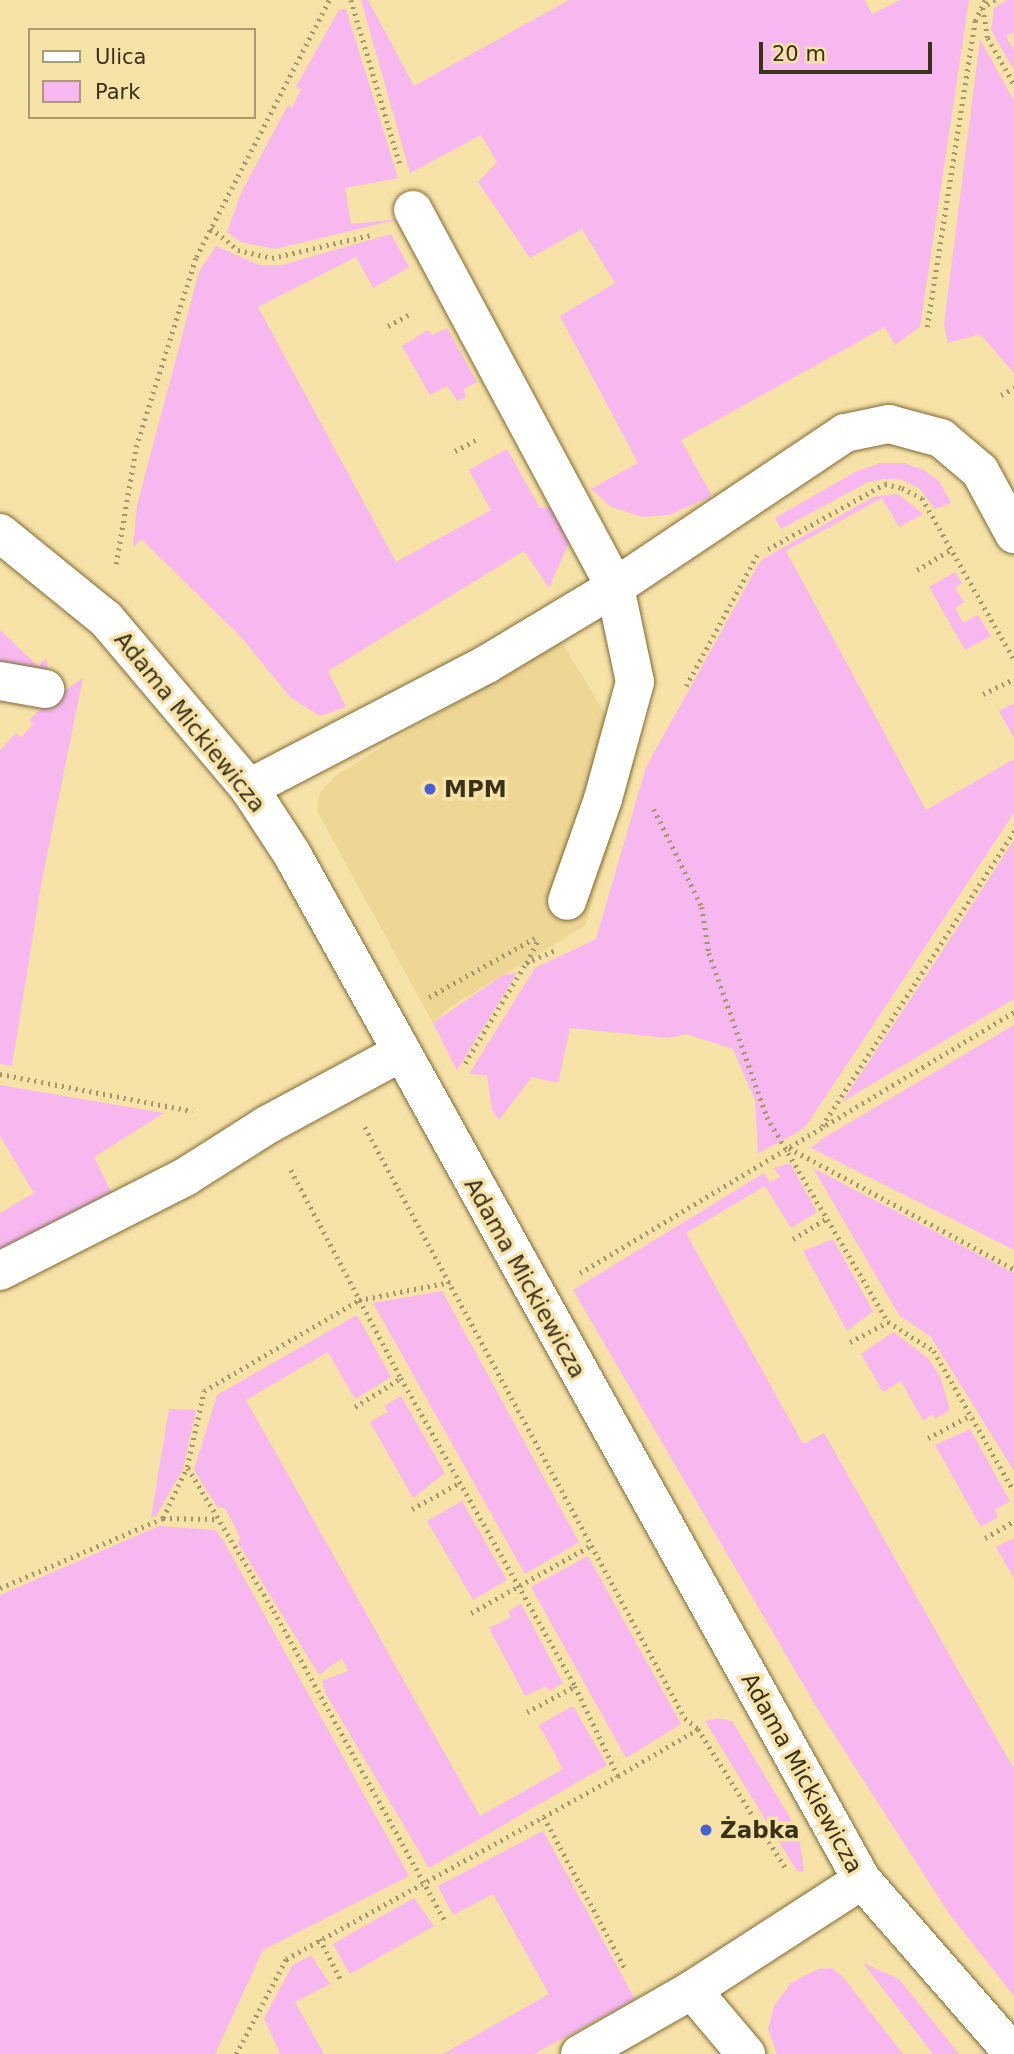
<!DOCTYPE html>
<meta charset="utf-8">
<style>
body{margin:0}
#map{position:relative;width:1014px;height:2054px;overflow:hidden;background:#f7e2a8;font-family:"DejaVu Sans",sans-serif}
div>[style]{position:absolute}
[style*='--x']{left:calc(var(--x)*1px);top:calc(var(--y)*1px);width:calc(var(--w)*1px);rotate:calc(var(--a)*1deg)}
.built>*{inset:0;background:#eed695}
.green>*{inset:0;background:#f7b8f0}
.path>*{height:4.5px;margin-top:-2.25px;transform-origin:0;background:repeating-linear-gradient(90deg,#a39469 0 2px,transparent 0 7px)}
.roads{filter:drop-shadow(0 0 2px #7e6a34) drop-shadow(0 0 2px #7e6a34)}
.minor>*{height:38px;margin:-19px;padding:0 19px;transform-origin:19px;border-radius:19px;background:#fff}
.dots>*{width:19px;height:19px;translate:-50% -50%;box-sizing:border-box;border:4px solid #f7e2a8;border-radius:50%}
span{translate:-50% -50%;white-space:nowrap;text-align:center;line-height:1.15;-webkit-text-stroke:7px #f7e2a8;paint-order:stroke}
.street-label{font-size:23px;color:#3a311a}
.poi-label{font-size:23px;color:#3a311a;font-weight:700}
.left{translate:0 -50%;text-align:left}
.legend{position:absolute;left:28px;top:28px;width:228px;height:91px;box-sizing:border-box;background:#f7e2a8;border:2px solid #ab9b6f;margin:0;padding:9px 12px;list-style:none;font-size:21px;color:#3a311a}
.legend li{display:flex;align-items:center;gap:14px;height:35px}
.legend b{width:35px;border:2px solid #ab9b6f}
.scale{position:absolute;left:759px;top:42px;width:173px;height:32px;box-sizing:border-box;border:4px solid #3a311a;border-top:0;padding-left:9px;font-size:21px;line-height:24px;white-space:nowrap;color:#3a311a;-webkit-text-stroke:5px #f7e2a8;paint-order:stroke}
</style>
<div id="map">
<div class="built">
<i style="clip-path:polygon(561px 641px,635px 763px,585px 926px,452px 1006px,433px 1023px,317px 811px,320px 792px,334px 777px,380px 748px)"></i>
</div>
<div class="green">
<i style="clip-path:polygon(361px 0,368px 0,414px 86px,569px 0,865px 0,872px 14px,900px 0,969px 0,920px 327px,895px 345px,885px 327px,681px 440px,712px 496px,669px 515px,643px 517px,611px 507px,591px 489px,638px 463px,560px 316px,615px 283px,582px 229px,530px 258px,478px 182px,497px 162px,481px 135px,410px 173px)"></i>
<i style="clip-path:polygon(1007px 0,1014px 0,1014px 32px,1006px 36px,1014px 50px,1014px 70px,991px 30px,994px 8px)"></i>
<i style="clip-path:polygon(346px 9px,398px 178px,345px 188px,351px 224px,400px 219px,275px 249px,241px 242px,227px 232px,241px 193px,288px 105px,292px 108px,301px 89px,296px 87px,339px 10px)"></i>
<i style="clip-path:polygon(980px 39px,1014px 101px,1014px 373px,980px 334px,948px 343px,944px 324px)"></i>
<i style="clip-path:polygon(391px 234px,409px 267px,373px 288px,356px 257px,258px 307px,396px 562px,491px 510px,469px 470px,507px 449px,540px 508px,564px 506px,574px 531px,549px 588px,524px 551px,328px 671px,346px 707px,320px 716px,290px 697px,240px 636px,141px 539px,133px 548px,137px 505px,199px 272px,216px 246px,259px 265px,282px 265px)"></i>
<i style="clip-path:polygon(447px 328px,477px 382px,464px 389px,466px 397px,458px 401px,447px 386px,430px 395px,402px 346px,428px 330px,432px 335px)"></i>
<i style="clip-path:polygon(880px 463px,904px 463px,924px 470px,939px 481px,951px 503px,935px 509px,919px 488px,900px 479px,884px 479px,868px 482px,781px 529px,775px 518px,855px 472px)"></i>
<i style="clip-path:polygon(898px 494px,923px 514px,899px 527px,882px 498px,786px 551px,926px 810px,1014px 759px,1014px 813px,806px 1126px,795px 1134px,758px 1153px,755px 1100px,733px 1049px,686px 1034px,669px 1038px,570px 1028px,558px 1083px,532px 1077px,499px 1120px,492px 1110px,487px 1075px,469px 1074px,535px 968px,596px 939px,646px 767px,761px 560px,873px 497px)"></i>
<i style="clip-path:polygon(955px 572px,962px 583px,955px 588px,964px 602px,955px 608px,963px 623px,978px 615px,991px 636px,965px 650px,929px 587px)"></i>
<i style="clip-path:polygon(0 630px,38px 666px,46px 659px,48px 668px,40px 675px,0 668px)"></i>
<i style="clip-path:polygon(83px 678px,41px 885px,12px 1066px,0 1064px,0 750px,16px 733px,21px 738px,33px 724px,29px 720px,49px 701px)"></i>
<i style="clip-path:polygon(1014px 703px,1014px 738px,999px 711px)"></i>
<i style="clip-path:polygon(1014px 840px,1014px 999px,842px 1102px,926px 976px)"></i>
<i style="clip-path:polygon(517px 973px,457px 1070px,457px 1071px,433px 1023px,503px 975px)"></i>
<i style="clip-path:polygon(1014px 1025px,1014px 1250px,811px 1148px,822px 1139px)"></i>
<i style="clip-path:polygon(0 1085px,164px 1113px,94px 1157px,113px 1196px,0 1259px,0 1213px,34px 1193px,0 1136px)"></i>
<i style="clip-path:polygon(790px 1163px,817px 1212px,791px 1228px,765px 1186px,686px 1233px,803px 1444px,824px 1433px,1014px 1769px,1014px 1996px,950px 1915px,817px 1708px,573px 1290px,764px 1173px,770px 1182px,780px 1177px,774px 1168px)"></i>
<i style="clip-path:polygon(813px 1168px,1014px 1273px,1014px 1471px,931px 1337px,899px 1315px)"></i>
<i style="clip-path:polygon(833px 1239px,873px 1311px,847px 1331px,803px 1251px)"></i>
<i style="clip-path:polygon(442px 1291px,579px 1542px,525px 1574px,373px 1303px)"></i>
<i style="clip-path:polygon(357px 1315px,391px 1377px,355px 1399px,328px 1352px,246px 1400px,480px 1816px,563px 1769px,539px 1725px,573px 1706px,607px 1765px,429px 1868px,326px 1694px,322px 1681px,348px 1671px,342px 1658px,319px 1675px,238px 1543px,240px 1537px,225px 1508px,218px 1508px,194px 1470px,217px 1395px)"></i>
<i style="clip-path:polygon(893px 1332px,928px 1358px,940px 1376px,950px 1410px,935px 1419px,933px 1414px,923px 1421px,901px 1381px,883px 1392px,861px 1354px)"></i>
<i style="clip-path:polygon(401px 1396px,445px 1473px,413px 1498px,370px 1422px,388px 1412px,384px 1406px)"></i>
<i style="clip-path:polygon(169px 1409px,196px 1410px,183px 1469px,156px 1516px,151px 1517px)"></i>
<i style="clip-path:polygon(970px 1429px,1010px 1501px,995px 1510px,998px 1517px,981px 1527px,935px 1445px)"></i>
<i style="clip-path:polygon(462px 1501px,507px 1580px,473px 1600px,427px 1521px)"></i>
<i style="clip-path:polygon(159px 1526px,215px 1530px,223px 1540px,409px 1876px,263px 1950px,215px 2054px,0 2054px,0 1595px)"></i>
<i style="clip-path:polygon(1014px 1538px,1014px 1578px,996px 1547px)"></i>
<i style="clip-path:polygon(588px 1556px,681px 1724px,626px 1758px,531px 1587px)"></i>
<i style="clip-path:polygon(521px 1604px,563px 1683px,549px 1691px,546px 1686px,525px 1696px,489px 1628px,511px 1617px,508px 1611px)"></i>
<i style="clip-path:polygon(717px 1718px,732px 1721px,798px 1831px,804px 1871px,797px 1871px,705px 1721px)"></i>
<i style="clip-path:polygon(543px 1831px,635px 1999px,534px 2054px,443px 2054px,549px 1994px,493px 1894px,453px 1915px,438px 1886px)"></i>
<i style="clip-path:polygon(414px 1898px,434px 1926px,350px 1974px,333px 1944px)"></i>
<i style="clip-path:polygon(311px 1955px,330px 1984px,295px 2002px,324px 2054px,280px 2054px,264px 2018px,292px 1966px)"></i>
<i style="clip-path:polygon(863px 1963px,899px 1979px,959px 2054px,933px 2054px)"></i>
<i style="clip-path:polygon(832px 1968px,843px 1977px,903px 2054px,777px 2054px,768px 2029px,774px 2006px,791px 1983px,818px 1969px)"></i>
</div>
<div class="path">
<i style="--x:351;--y:0;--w:171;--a:73.4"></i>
<i style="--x:995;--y:0;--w:14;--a:146"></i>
<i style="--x:983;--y:8;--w:30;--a:81"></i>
<i style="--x:988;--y:38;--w:53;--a:60.5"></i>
<i style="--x:211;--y:228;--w:35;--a:39"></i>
<i style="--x:238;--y:250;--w:35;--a:13"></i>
<i style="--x:272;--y:258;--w:102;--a:-13.1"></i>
<i style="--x:388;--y:326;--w:26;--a:-29"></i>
<i style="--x:927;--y:327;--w:310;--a:-81.1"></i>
<i style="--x:975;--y:21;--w:23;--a:-65"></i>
<i style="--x:1001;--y:395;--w:15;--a:-28"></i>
<i style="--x:455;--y:451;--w:27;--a:-28"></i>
<i style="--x:768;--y:549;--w:134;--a:-29.1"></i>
<i style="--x:885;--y:484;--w:17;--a:13"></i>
<i style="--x:902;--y:488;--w:22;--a:27"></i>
<i style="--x:922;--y:498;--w:185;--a:60.3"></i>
<i style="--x:116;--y:564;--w:119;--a:-80.3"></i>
<i style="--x:136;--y:447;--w:199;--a:-72.5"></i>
<i style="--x:196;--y:257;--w:289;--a:-62.6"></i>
<i style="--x:917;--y:570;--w:39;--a:-31"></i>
<i style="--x:686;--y:686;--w:149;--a:-61.5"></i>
<i style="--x:983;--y:694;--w:34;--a:-26"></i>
<i style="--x:654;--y:809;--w:109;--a:63.9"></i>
<i style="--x:702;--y:907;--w:47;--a:81.3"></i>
<i style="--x:709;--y:953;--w:174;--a:70.5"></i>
<i style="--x:767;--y:1117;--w:238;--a:59.4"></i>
<i style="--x:888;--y:1322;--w:54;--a:32.2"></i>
<i style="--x:934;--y:1351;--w:161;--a:60.3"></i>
<i style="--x:527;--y:963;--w:26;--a:-65"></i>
<i style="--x:429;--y:997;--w:121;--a:-29.1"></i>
<i style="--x:465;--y:1063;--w:117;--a:-58.6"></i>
<i style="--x:526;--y:963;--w:32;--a:-24"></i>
<i style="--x:0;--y:1074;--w:196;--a:10.9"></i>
<i style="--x:822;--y:1126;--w:352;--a:-56.9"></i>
<i style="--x:365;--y:1127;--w:672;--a:61.57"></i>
<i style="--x:685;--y:1718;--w:17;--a:40"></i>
<i style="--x:698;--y:1729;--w:167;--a:57.7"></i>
<i style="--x:789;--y:1148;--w:255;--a:28.3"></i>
<i style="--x:291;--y:1170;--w:235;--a:62.1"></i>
<i style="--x:401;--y:1378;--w:354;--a:60.5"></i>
<i style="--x:575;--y:1686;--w:100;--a:64.5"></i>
<i style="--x:618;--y:1776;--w:93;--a:-30.4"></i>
<i style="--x:793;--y:1239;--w:42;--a:-31.4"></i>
<i style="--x:580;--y:1273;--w:506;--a:-31.02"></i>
<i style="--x:850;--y:1342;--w:43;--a:-27.8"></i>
<i style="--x:355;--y:1407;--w:54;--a:-32.2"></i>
<i style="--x:928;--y:1438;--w:49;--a:-28.1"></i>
<i style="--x:188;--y:1468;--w:167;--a:59"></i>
<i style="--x:274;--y:1611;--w:356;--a:61.1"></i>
<i style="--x:412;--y:1509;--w:56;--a:-28.9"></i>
<i style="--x:163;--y:1518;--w:55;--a:1"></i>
<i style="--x:985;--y:1538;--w:34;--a:-30"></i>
<i style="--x:0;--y:1588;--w:177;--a:-23.2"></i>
<i style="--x:163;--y:1518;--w:56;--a:-64.8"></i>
<i style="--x:187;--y:1467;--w:78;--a:-77.4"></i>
<i style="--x:204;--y:1391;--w:180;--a:-30.4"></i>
<i style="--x:359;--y:1300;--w:93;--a:-11.2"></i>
<i style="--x:471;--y:1613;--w:137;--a:-29.4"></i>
<i style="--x:527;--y:1712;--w:55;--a:-28.4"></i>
<i style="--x:544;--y:1817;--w:174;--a:61.8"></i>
<i style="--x:320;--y:1939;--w:46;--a:62.9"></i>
<i style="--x:236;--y:2054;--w:107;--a:-62.2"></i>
<i style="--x:286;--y:1959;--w:379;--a:-28.9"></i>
</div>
<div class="roads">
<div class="minor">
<i style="--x:413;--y:210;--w:428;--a:61.8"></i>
<i style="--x:615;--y:587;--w:97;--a:78.1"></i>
<i style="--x:635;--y:682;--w:121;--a:105.3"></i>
<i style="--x:603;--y:799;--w:108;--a:109.4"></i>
<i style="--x:0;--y:533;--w:136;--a:39.1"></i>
<i style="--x:106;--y:619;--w:221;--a:49.8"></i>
<i style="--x:249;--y:788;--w:79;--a:56.9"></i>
<i style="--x:292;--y:854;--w:1174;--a:60.95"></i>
<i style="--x:862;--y:1880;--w:231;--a:48.9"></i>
<i style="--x:0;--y:681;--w:46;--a:10.1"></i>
<i style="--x:249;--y:788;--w:268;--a:-27.5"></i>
<i style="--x:487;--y:664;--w:149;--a:-31"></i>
<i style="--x:615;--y:587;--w:277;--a:-33.8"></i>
<i style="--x:845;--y:433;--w:45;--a:-11.6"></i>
<i style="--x:889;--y:424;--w:54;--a:15.1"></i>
<i style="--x:941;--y:438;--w:51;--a:40.2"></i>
<i style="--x:980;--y:471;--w:72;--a:61.6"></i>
<i style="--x:0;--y:1271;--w:208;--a:-26.9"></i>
<i style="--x:185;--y:1177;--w:97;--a:-32.4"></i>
<i style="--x:267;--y:1125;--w:151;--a:-28.4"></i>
<i style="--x:692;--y:1990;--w:84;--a:49.8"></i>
<i style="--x:580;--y:2054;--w:129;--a:-29.7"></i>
<i style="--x:692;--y:1990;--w:202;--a:-32.9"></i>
</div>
</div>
<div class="dots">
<i style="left:430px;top:789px;background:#4860d4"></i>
<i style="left:706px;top:1830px;background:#4860d4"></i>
</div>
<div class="street-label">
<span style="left:190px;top:722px;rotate:51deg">Adama Mickiewicza</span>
<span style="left:525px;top:1278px;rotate:61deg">Adama Mickiewicza</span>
<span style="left:802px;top:1773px;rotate:61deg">Adama Mickiewicza</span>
</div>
<div class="poi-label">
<span class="left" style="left:444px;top:789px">MPM</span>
<span class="left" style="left:720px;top:1830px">Żabka</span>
</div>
<ul class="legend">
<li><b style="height:9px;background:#fff"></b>Ulica</li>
<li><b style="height:19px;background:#f7b8f0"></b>Park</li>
</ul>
<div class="scale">20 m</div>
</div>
